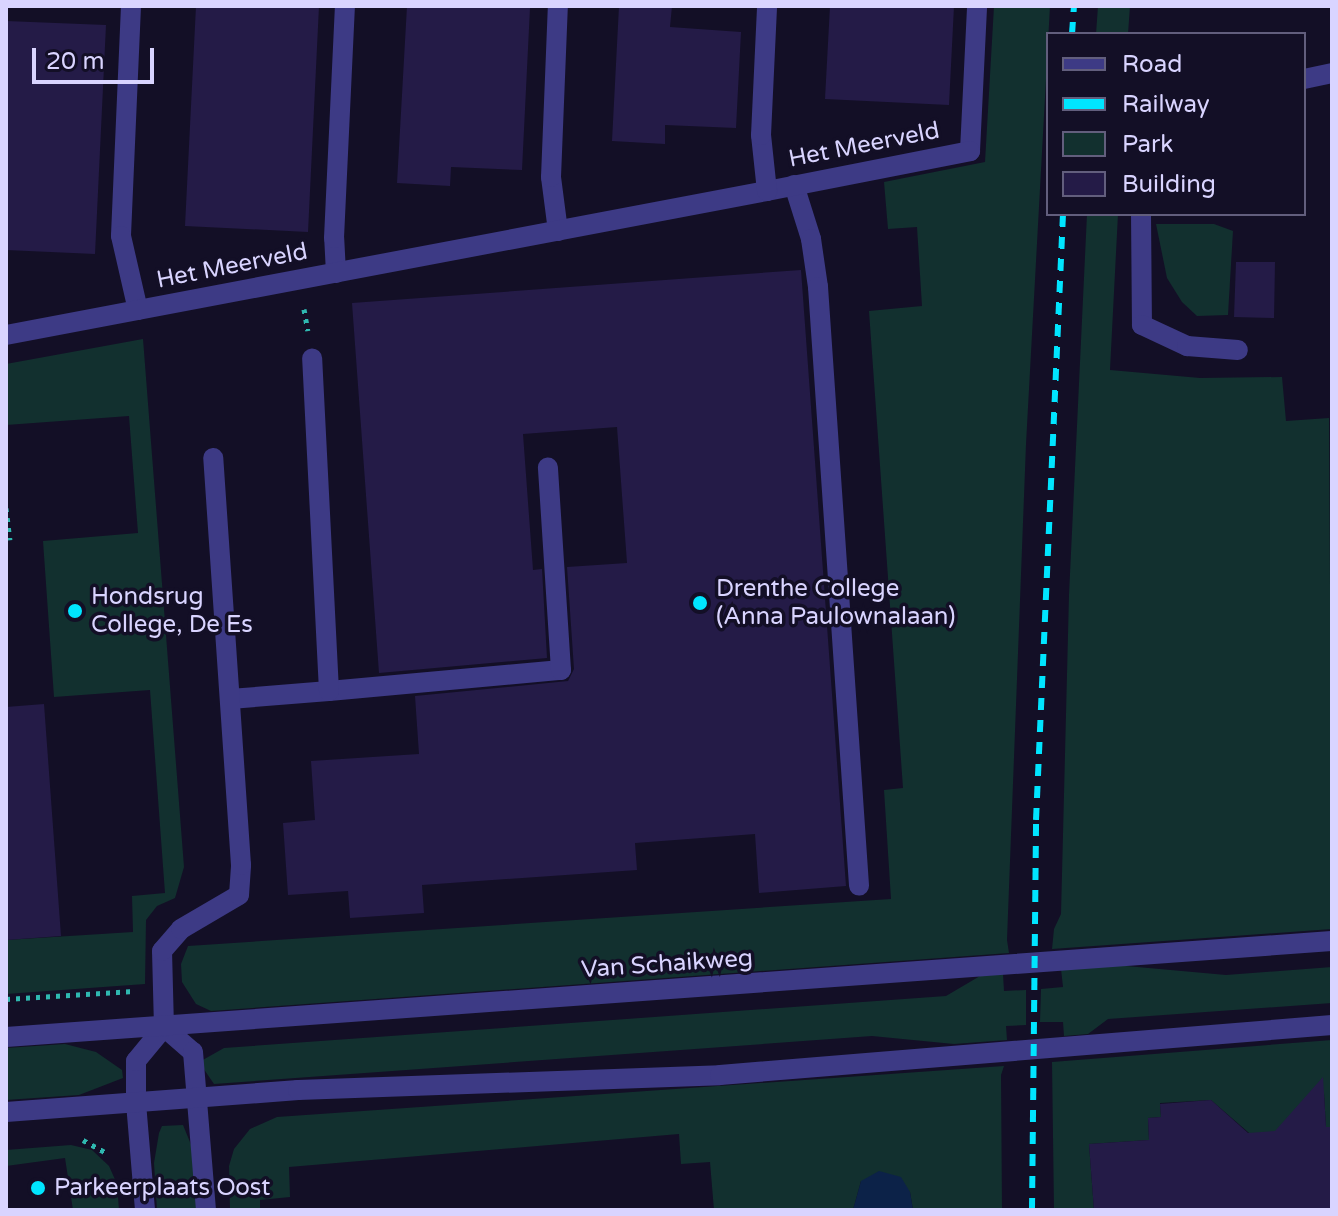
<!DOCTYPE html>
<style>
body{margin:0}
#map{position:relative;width:1338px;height:1216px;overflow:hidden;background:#130f26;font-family:"Varela Round",sans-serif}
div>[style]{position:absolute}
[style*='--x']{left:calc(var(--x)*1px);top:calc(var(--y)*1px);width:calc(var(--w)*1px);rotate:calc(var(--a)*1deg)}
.green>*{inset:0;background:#12302f}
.water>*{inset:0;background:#0c2248}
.building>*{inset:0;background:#241b47}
.path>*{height:5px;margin-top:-2.5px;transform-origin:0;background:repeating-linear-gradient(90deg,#2fb8b0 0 4px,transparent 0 10px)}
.service>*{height:20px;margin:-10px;padding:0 10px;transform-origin:10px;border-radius:10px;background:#3d3a85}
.minor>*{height:20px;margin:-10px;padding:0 10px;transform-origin:10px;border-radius:10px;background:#3d3a85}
.tertiary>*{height:20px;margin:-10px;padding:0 10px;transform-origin:10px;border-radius:10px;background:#3d3a85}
.rail>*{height:6px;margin-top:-3px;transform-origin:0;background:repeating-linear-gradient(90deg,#00e5ff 0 12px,transparent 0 22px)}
.dots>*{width:22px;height:22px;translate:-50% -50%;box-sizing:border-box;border:4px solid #130f26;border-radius:50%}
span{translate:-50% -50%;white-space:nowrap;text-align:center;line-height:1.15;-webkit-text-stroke:7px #130f26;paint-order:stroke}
.street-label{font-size:24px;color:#d9d4ff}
.poi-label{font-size:24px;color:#d9d4ff}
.left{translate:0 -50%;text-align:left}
.frame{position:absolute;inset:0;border:8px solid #d9d4ff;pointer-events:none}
.legend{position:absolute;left:1046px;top:32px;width:260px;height:184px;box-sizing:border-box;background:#130f26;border:2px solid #625e7d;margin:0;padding:10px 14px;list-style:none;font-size:24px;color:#d9d4ff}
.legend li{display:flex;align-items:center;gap:16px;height:40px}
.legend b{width:40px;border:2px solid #625e7d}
.scale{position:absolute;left:32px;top:48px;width:122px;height:36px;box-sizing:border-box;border:4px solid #d9d4ff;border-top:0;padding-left:10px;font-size:24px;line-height:28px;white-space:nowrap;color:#d9d4ff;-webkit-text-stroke:6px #130f26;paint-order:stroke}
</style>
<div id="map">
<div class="green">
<i style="clip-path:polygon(994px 6px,1050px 6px,1026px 444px,1007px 940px,1009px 953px,211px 1011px,196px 1004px,182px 982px,181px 964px,188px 946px,891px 899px,884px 790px,903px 788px,869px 311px,922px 306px,917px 227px,888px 229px,884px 182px,985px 162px)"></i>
<i style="clip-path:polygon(1098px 6px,1130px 6px,1128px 34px,1096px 34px)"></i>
<i style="clip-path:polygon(1087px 214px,1118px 214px,1110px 370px,1200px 378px,1282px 377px,1286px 421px,1329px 418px,1332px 929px,1052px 949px,1054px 929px,1061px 914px,1069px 595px)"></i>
<i style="clip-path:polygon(1156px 224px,1214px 224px,1233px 231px,1228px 315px,1197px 316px,1182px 302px,1167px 278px)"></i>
<i style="clip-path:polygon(143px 339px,184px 867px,175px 898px,157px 906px,146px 920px,145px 984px,6px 994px,6px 940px,133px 932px,132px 896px,165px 893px,150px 690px,54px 697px,43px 541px,138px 533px,129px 416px,6px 425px,6px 364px)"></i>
<i style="clip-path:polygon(1115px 965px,1226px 975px,1332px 967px,1332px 1003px,1108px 1019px,1088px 1034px,1064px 1036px,1063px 1022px,1040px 1022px,1041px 989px,1063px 987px,1061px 969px)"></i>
<i style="clip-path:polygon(1003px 974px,1004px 991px,1026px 990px,1026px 1025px,1006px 1026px,1007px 1040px,954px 1044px,872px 1036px,214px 1084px,201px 1065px,201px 1061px,224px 1048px,946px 996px,980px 976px)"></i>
<i style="clip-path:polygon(1332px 1040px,1332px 1127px,1326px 1127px,1324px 1093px,1263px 1145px,1211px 1100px,1160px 1103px,1161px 1117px,1148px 1118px,1149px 1140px,1089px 1144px,1094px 1210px,1054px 1210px,1052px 1062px)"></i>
<i style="clip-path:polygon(65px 1044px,96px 1052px,122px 1070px,123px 1078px,79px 1095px,6px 1100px,6px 1048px)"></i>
<i style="clip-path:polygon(1004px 1066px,1001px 1075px,1002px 1210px,913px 1210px,910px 1192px,861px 1181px,853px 1210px,714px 1210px,710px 1162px,681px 1164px,679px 1134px,289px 1167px,290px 1197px,260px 1200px,260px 1210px,230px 1210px,229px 1166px,234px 1149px,250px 1129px,277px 1117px)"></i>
<i style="clip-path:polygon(183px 1125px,192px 1147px,199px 1210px,157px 1210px,154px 1163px,159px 1133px,162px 1126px)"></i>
<i style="clip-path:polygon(71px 1145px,92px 1150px,109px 1166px,117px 1184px,119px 1210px,73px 1210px,65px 1158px,6px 1166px,6px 1150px)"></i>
</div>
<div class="water">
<i style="clip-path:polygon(879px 1171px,901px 1177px,910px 1192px,913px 1210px,853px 1210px,861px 1181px)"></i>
</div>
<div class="building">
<i style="clip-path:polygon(196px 6px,319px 6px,308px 232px,185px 226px)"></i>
<i style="clip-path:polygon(407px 6px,530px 8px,522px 170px,451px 167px,450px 186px,397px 183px)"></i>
<i style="clip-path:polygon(619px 6px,672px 6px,670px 27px,741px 32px,736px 128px,665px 125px,665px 144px,612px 141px)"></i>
<i style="clip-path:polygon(830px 6px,954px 6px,949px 105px,825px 99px)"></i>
<i style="clip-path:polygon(6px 21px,106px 25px,95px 254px,6px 250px)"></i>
<i style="clip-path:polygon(1236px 262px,1275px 262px,1274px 318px,1234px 317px)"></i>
<i style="clip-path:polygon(801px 270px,846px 886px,759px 893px,755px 834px,635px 843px,637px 870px,422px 885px,424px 913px,350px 918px,348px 891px,288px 895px,283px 823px,315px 820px,311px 761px,419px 754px,415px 696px,568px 681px,574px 669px,567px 567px,627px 563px,617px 427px,523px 434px,533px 570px,542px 569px,547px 658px,379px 673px,352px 303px)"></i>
<i style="clip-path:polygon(44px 704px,61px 936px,6px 940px,6px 707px)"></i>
<i style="clip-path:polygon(1323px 1077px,1326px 1127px,1332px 1127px,1332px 1210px,1094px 1210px,1089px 1144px,1149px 1140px,1148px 1118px,1161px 1117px,1160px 1104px,1211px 1100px,1248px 1133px,1275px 1131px)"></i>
</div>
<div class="path">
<i style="--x:304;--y:309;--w:22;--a:80"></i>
<i style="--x:6;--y:508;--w:32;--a:83"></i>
<i style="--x:6;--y:999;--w:128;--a:-3.6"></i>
<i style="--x:83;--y:1140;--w:29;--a:29"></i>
</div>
<div class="service">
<i style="--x:970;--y:151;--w:145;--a:-87.2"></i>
<i style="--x:794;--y:185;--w:57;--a:72.5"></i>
<i style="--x:811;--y:239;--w:49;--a:81.7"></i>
<i style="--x:818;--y:287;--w:600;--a:86.08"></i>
<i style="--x:329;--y:691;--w:233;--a:-5.2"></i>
<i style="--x:561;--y:670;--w:203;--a:-93.7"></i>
<i style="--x:230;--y:699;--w:99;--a:-4.6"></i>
<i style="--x:329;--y:691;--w:333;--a:-92.9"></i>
<i style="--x:164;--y:1027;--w:38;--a:41"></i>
<i style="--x:193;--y:1052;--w:159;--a:85.3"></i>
<i style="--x:145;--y:1210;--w:107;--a:-94.8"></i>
<i style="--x:136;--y:1103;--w:42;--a:-90"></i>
<i style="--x:136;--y:1061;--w:44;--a:-50.5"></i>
<i style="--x:164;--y:1027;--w:76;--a:-91.5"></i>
<i style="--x:162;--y:951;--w:29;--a:-49"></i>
<i style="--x:181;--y:929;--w:67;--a:-30.4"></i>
<i style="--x:239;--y:895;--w:30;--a:-86"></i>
<i style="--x:241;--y:865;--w:408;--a:-93.9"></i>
</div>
<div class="minor">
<i style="--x:131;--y:6;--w:230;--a:92.5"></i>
<i style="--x:121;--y:236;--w:76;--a:77.1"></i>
<i style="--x:1304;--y:79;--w:29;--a:-12"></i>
<i style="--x:767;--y:191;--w:207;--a:-11.1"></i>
<i style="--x:1141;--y:214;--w:111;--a:89.5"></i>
<i style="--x:1142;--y:325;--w:50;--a:25"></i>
<i style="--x:1187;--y:346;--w:51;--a:4.5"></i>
<i style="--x:558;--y:231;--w:54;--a:-97.4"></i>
<i style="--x:551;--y:177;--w:171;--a:-87.7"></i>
<i style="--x:336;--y:273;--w:35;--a:-93"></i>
<i style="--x:334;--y:238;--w:232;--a:-87.3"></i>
<i style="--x:6;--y:335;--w:775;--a:-10.72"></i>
<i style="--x:767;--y:191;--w:56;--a:-96.1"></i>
<i style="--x:761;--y:135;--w:129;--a:-87.3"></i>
</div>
<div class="tertiary">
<i style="--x:6;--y:1037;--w:1329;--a:-4.14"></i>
<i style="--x:6;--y:1112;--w:293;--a:-4.3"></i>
<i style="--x:298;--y:1090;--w:422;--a:-2"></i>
<i style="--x:720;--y:1075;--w:614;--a:-4.67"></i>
</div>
<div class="rail">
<i style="--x:1072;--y:34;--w:28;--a:-86"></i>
<i style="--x:1032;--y:1210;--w:390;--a:-89.4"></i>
<i style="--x:1036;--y:820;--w:607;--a:-87.45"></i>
</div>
<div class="dots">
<i style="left:700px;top:603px;background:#00e5ff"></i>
<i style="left:75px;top:611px;background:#00e5ff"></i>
<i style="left:38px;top:1188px;background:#00e5ff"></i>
</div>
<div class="street-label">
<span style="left:864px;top:145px;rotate:-11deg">Het Meerveld</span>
<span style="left:232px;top:266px;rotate:-11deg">Het Meerveld</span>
<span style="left:667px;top:964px;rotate:-4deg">Van Schaikweg</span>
</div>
<div class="poi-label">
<span class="left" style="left:716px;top:603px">Drenthe College<br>(Anna Paulownalaan)</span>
<span class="left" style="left:91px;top:611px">Hondsrug<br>College, De Es</span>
<span class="left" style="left:54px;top:1188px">Parkeerplaats Oost</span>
</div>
<div class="frame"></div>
<ul class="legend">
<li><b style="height:10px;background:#3d3a85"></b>Road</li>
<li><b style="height:10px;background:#00e5ff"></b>Railway</li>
<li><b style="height:22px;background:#12302f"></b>Park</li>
<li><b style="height:22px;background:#241b47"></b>Building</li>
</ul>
<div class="scale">20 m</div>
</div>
